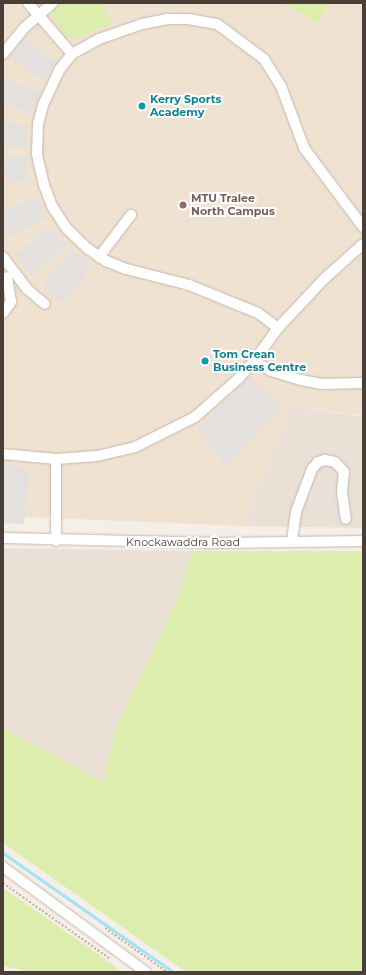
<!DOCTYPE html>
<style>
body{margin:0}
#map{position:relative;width:366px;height:975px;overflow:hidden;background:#f5efe8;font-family:Montserrat,sans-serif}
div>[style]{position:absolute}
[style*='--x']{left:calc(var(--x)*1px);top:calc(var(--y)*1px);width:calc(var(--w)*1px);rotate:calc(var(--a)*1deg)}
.residential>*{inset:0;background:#eae0d6}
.education>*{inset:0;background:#f0e2d1}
.green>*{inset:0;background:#dcedae}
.parking>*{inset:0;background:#e3e0dd}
.stream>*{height:3px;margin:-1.5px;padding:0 1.5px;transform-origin:1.5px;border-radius:1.5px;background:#a0e3f7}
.path>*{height:2px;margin-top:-1px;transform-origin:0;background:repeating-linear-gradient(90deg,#c5ae9a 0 2px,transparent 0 4px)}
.roads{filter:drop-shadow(0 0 1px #c5b8ad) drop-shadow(0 0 1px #c5b8ad)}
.minor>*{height:10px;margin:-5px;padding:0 5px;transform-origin:5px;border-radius:5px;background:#fff}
.dots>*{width:11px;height:11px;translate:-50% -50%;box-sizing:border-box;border:2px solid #fff;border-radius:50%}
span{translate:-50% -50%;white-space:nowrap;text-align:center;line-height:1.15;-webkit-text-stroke:4px #fff;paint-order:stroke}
.culture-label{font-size:11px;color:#0d838f;font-weight:700}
.left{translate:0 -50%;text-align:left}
.education-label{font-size:11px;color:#785e54;font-weight:700}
.street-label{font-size:11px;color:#4a3f36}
.frame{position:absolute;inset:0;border:4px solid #4a3f36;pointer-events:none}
</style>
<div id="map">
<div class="residential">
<i style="clip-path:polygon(291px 406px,363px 417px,363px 528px,243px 526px)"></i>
<i style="clip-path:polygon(3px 548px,191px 551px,179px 595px,116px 728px,103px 783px,3px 728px)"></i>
</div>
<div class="education">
<i style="clip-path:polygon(3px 3px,363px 3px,363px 416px,291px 406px,243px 526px,3px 516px)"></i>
</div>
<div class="green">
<i style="clip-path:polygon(61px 3px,102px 3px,112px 24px,73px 39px,69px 38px,63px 33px,51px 13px)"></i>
<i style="clip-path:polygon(284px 3px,329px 3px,318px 23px)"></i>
<i style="clip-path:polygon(191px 551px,363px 551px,363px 972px,186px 972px,3px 843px,3px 728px,103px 782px,116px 728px,179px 595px)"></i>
<i style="clip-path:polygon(3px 888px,94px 951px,122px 972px,29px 972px,3px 966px)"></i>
</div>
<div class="parking">
<i style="clip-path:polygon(24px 38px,57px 63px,43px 81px,10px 56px)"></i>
<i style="clip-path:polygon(3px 78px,39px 92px,31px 114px,3px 102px)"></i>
<i style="clip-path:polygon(3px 122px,28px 125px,26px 148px,3px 145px)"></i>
<i style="clip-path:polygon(26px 156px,29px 180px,8px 183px,7px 173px,3px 174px,3px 159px)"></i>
<i style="clip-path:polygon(37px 196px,47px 218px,4px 239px,3px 212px)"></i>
<i style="clip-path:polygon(50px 226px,67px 245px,31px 276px,15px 256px)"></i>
<i style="clip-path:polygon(71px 250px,92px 266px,63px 303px,42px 287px)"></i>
<i style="clip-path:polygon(251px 376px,282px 406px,225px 467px,197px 428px)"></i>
<i style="clip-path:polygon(3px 464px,30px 469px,24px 524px,3px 523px)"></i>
<i style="clip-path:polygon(332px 482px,339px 482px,340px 515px,333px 515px)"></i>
</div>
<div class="stream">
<i style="--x:3;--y:853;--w:208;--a:35"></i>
</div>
<div class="path">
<i style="--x:3;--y:883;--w:130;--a:35.3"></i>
<i style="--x:105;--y:928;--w:76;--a:35.4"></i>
</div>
<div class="roads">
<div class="minor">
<i style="--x:28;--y:3;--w:67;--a:49.2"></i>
<i style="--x:3;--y:54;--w:33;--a:-51"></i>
<i style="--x:24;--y:28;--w:38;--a:-41"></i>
<i style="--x:3;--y:257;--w:40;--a:53"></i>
<i style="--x:27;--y:289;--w:23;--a:40"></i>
<i style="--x:99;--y:257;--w:53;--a:-52.7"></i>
<i style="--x:3;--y:313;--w:14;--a:-54"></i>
<i style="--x:11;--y:302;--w:25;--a:-99"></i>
<i style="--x:278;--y:328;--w:25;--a:-143"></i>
<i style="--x:258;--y:313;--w:74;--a:-157.9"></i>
<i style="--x:189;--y:285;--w:65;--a:-165.7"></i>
<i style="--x:126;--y:269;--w:22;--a:-158"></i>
<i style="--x:106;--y:261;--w:22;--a:-146"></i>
<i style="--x:88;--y:249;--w:29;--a:-136"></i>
<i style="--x:67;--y:229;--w:27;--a:-123"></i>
<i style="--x:52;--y:206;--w:22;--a:-111"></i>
<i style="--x:44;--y:185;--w:32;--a:-103"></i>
<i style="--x:37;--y:154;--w:30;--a:-88"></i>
<i style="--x:38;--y:124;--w:20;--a:-75"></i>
<i style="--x:43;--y:105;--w:40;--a:-65"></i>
<i style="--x:60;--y:69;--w:19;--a:-51"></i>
<i style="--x:72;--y:54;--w:31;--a:-29"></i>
<i style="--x:99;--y:39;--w:46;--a:-19.2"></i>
<i style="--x:142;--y:24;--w:25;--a:-11"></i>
<i style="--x:167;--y:19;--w:21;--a:0"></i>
<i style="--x:188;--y:19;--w:29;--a:10"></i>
<i style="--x:217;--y:24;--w:59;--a:36.7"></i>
<i style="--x:264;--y:59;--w:32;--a:58"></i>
<i style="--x:281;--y:86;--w:66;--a:69.6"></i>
<i style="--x:304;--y:148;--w:99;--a:53.2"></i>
<i style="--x:254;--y:361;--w:20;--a:30"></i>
<i style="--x:271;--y:371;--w:31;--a:17"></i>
<i style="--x:301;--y:380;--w:21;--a:11"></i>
<i style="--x:322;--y:384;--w:41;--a:-1.4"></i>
<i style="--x:3;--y:454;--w:53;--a:5.4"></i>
<i style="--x:56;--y:459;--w:41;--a:-4.2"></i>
<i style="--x:97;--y:456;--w:39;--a:-13"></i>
<i style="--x:135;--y:447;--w:67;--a:-26.6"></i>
<i style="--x:195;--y:417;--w:57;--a:-41.5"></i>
<i style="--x:238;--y:379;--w:24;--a:-48"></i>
<i style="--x:254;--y:361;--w:41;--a:-54"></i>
<i style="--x:278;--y:328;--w:67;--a:-46.8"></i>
<i style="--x:324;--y:279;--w:52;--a:-41.9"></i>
<i style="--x:3;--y:538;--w:218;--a:1.3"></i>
<i style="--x:221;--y:543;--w:142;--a:-0.8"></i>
<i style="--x:292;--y:540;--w:28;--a:-82"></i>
<i style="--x:296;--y:512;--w:46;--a:-69.6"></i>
<i style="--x:312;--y:469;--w:9;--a:-49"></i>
<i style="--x:318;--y:462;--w:7;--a:-16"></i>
<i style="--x:325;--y:460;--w:10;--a:11"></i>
<i style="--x:335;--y:462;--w:13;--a:48"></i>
<i style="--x:344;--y:472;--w:20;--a:96"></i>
<i style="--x:342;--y:492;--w:27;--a:82"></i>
<i style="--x:56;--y:541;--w:82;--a:-90"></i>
<i style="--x:3;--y:867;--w:177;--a:36.3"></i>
</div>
</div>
<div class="dots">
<i style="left:142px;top:106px;background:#0f9aa8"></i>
<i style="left:183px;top:205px;background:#8d6e63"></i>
<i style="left:205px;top:361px;background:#0f9aa8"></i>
</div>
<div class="culture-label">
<span class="left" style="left:150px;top:106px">Kerry Sports<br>Academy</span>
<span class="left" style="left:213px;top:361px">Tom Crean<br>Business Centre</span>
</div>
<div class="education-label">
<span class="left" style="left:191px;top:205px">MTU Tralee<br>North Campus</span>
</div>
<div class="street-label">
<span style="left:183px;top:542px">Knockawaddra Road</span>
</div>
<div class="frame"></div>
</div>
